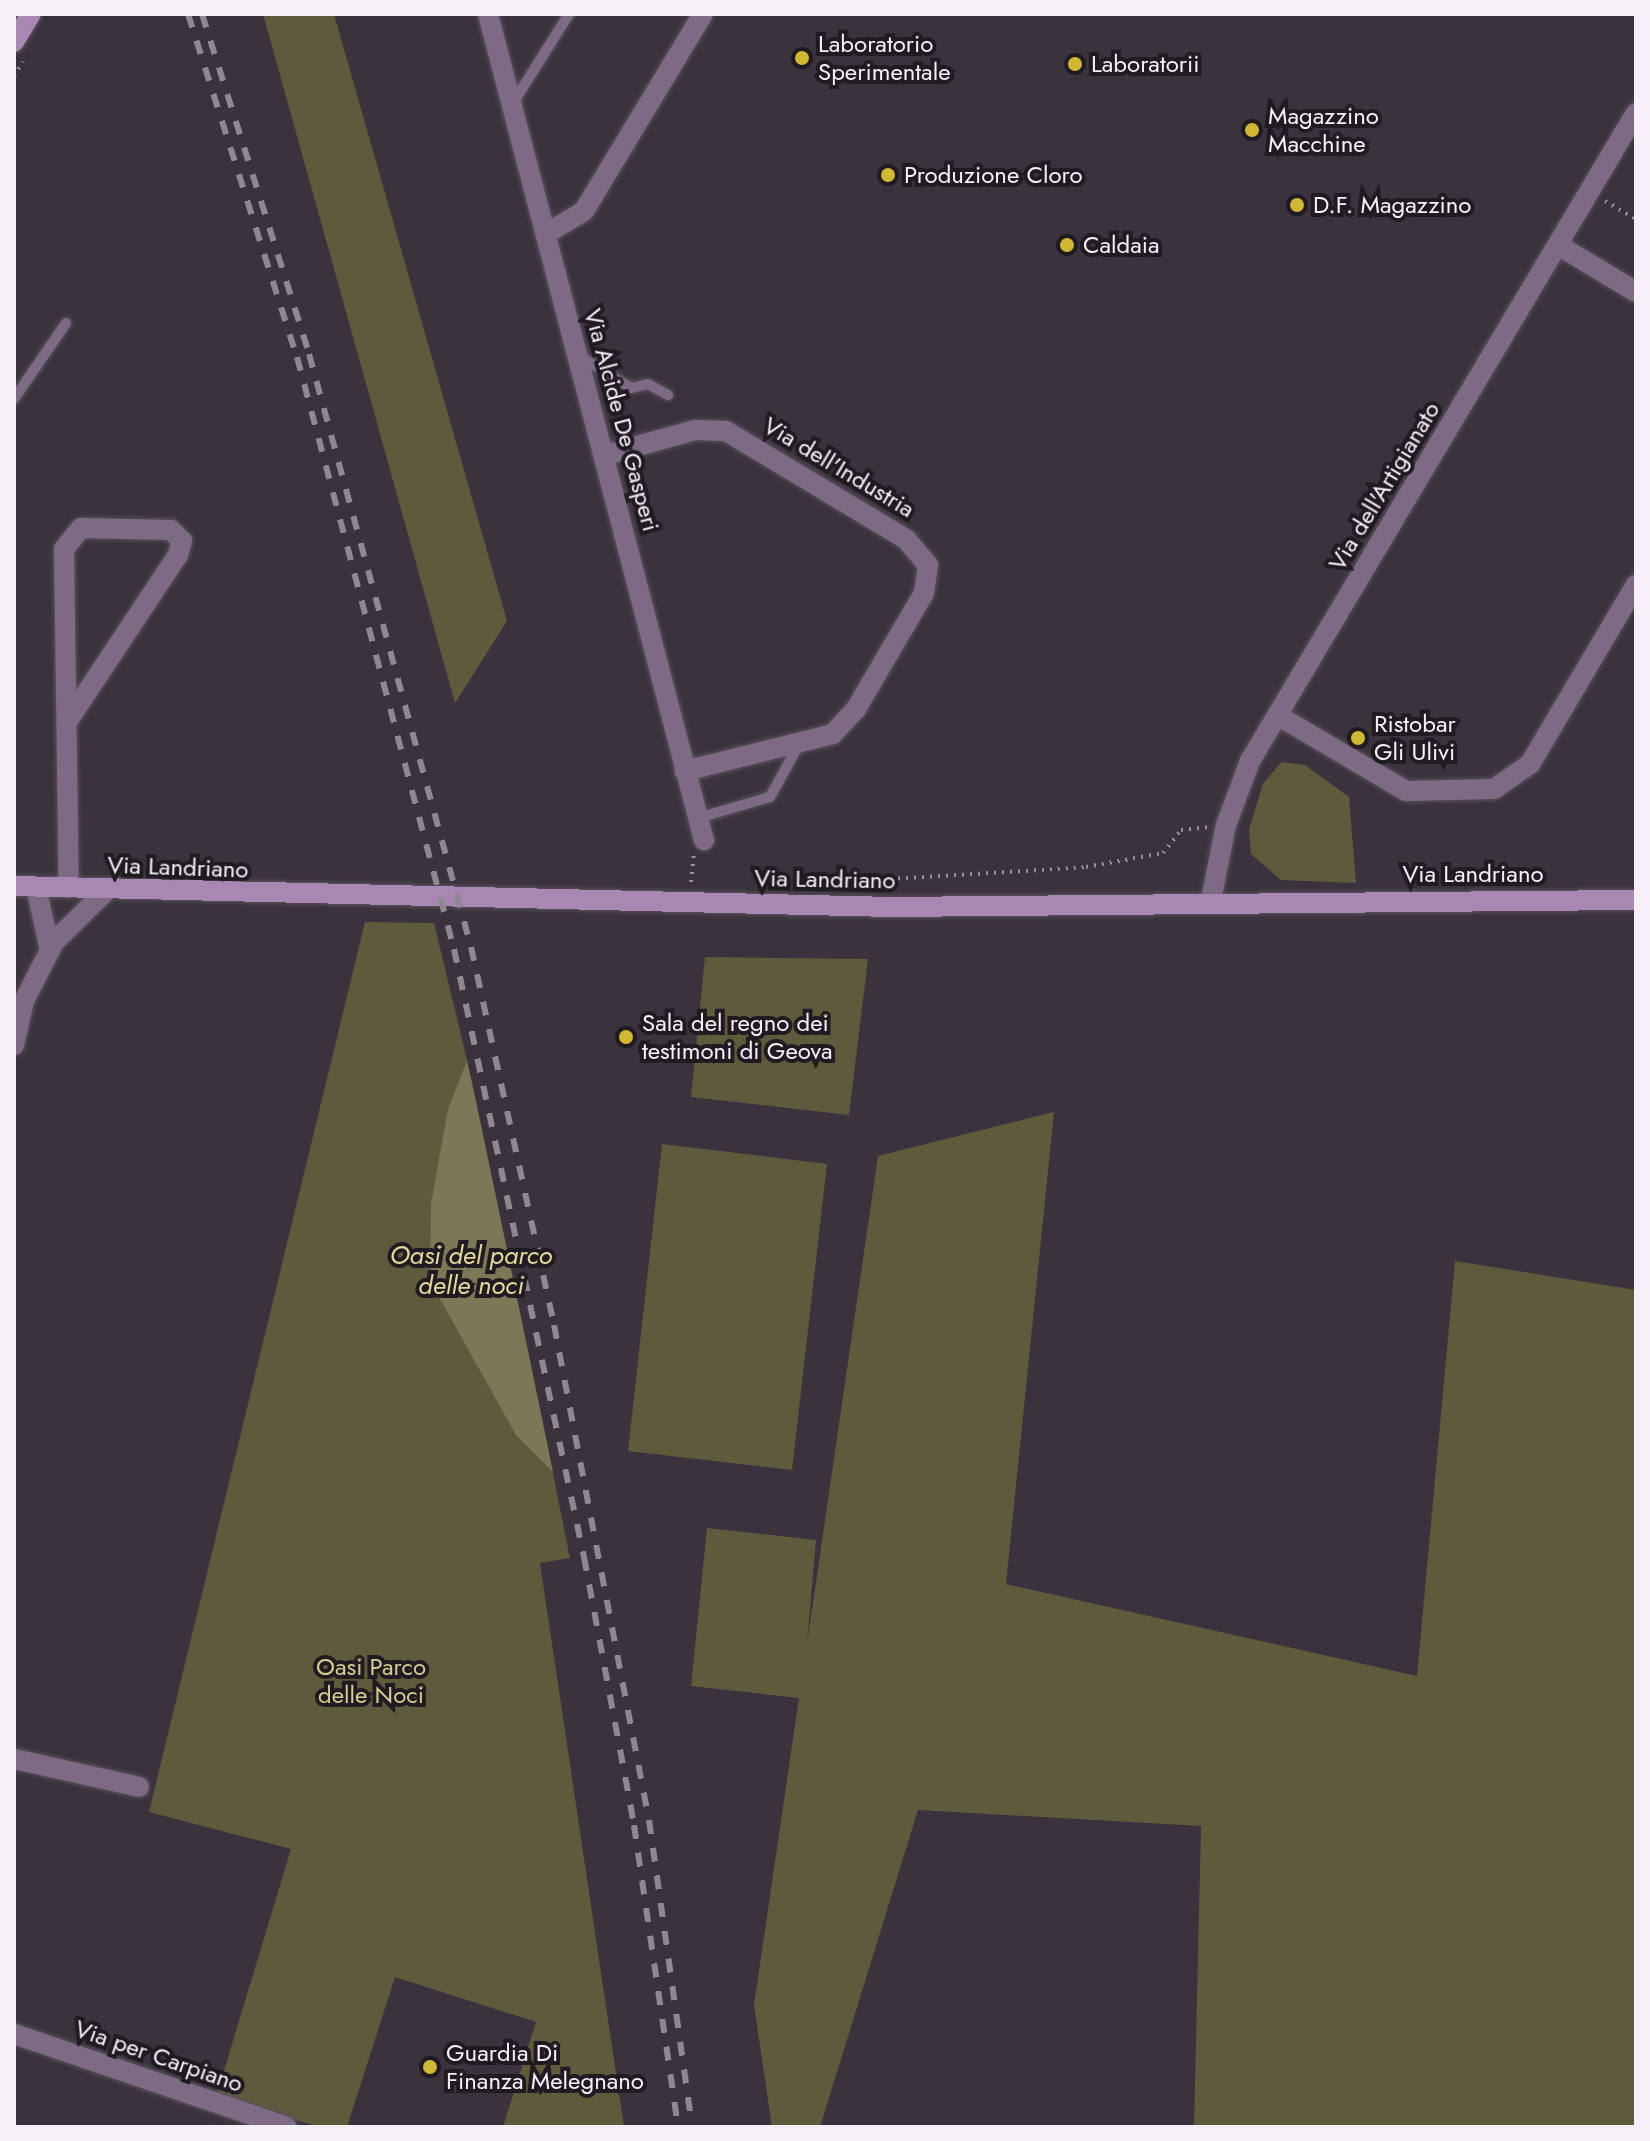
<!DOCTYPE html>
<style>
body{margin:0}
#map{position:relative;width:1650px;height:2141px;overflow:hidden;background:#3a323d;font-family:Jost,sans-serif}
div>[style]{position:absolute}
[style*='--x']{left:calc(var(--x)*1px);top:calc(var(--y)*1px);width:calc(var(--w)*1px);rotate:calc(var(--a)*1deg)}
.green>*{inset:0;background:#605a3d}
.water>*{inset:0;background:#7d7657}
.pier>*{inset:0;background:#3a323d}
.path>*{height:4px;margin-top:-2px;transform-origin:0;background:repeating-linear-gradient(90deg,#979099 0 2px,transparent 0 8px)}
.roads{filter:drop-shadow(0 0 2px #58515b) drop-shadow(0 0 2px #58515b)}
.lane>*{height:10px;margin:-5px;padding:0 5px;transform-origin:5px;border-radius:5px;background:#7f6a85}
.street>*{height:20px;margin:-10px;padding:0 10px;transform-origin:10px;border-radius:10px;background:#7f6a85}
.secondary>*{height:20px;margin:-10px;padding:0 10px;transform-origin:10px;border-radius:10px;background:#a887b2}
.rail>*{height:6px;margin-top:-3px;transform-origin:0;background:repeating-linear-gradient(90deg,#8f8891 0 14px,transparent 0 28px)}
.dots>*{width:22px;height:22px;translate:-50% -50%;box-sizing:border-box;border:4px solid #1f1b20;border-radius:50%}
span{translate:-50% -50%;white-space:nowrap;text-align:center;line-height:1.15;-webkit-text-stroke:8px #1f1b20;paint-order:stroke}
.poi-label{font-size:24px;color:#f6f1f8}
.left{translate:0 -50%;text-align:left}
.street-label{font-size:24px;color:#f6f1f8}
.park-label{font-size:24px;color:#d7cb91}
.water-label{font-size:26px;color:#e3d79d;font-style:italic}
.frame{position:absolute;inset:0;border:16px solid #f6f1f8;pointer-events:none}
</style>
<div id="map">
<div class="green">
<i style="clip-path:polygon(263px 14px,334px 14px,507px 621px,455px 703px)"></i>
<i style="clip-path:polygon(1281px 762px,1305px 765px,1349px 797px,1356px 883px,1281px 880px,1251px 854px,1249px 829px,1263px 784px)"></i>
<i style="clip-path:polygon(365px 922px,434px 923px,482px 1122px,570px 1558px,540px 1563px,624px 2127px,503px 2127px,536px 2022px,395px 1977px,347px 2127px,320px 2127px,216px 2097px,291px 1849px,149px 1812px)"></i>
<i style="clip-path:polygon(705px 957px,868px 959px,849px 1115px,691px 1097px)"></i>
<i style="clip-path:polygon(1054px 1112px,1006px 1584px,1417px 1676px,1455px 1261px,1636px 1290px,1636px 2127px,1194px 2127px,1201px 1826px,918px 1810px,820px 2127px,772px 2127px,754px 2005px,799px 1698px,691px 1686px,707px 1528px,816px 1540px,807px 1644px,878px 1156px)"></i>
<i style="clip-path:polygon(662px 1144px,827px 1164px,792px 1470px,628px 1451px)"></i>
</div>
<div class="water">
<i style="clip-path:polygon(467px 1061px,528px 1342px,553px 1472px,516px 1435px,430px 1281px,431px 1204px,448px 1109px)"></i>
</div>
<div class="pier">
<i style="clip-path:polygon(467px 1057px,471px 1060px,531px 1342px,554px 1476px)"></i>
</div>
<div class="path">
<i style="--x:14;--y:76;--w:17;--a:-59"></i>
<i style="--x:1605;--y:201;--w:34;--a:30"></i>
<i style="--x:691;--y:882;--w:27;--a:-84"></i>
<i style="--x:826;--y:883;--w:260;--a:-3.5"></i>
<i style="--x:1086;--y:867;--w:78;--a:-10.3"></i>
<i style="--x:1163;--y:853;--w:29;--a:-52"></i>
<i style="--x:1181;--y:830;--w:27;--a:-6"></i>
</div>
<div class="roads">
<div class="lane">
<i style="--x:513;--y:103;--w:105;--a:-57.8"></i>
<i style="--x:581;--y:357;--w:59;--a:31.8"></i>
<i style="--x:631;--y:388;--w:17;--a:-13"></i>
<i style="--x:648;--y:384;--w:23;--a:29"></i>
<i style="--x:14;--y:399;--w:92;--a:-55.6"></i>
<i style="--x:698;--y:818;--w:75;--a:-16.3"></i>
<i style="--x:770;--y:797;--w:56;--a:-61.1"></i>
</div>
<div class="street">
<i style="--x:488;--y:14;--w:854;--a:75.35"></i>
<i style="--x:546;--y:234;--w:44;--a:-31.2"></i>
<i style="--x:584;--y:211;--w:230;--a:-58.9"></i>
<i style="--x:1558;--y:245;--w:91;--a:31.1"></i>
<i style="--x:605;--y:455;--w:93;--a:-15.5"></i>
<i style="--x:695;--y:430;--w:31;--a:2"></i>
<i style="--x:726;--y:431;--w:210;--a:31"></i>
<i style="--x:906;--y:539;--w:34;--a:50"></i>
<i style="--x:928;--y:565;--w:28;--a:98"></i>
<i style="--x:924;--y:593;--w:134;--a:120.4"></i>
<i style="--x:856;--y:709;--w:34;--a:133"></i>
<i style="--x:833;--y:734;--w:153;--a:166"></i>
<i style="--x:1277;--y:715;--w:150;--a:30.5"></i>
<i style="--x:1406;--y:791;--w:88;--a:-1.3"></i>
<i style="--x:1494;--y:789;--w:44;--a:-34.8"></i>
<i style="--x:1530;--y:764;--w:208;--a:-59.4"></i>
<i style="--x:67;--y:722;--w:201;--a:-56.4"></i>
<i style="--x:178;--y:555;--w:15;--a:-74"></i>
<i style="--x:182;--y:541;--w:16;--a:-135"></i>
<i style="--x:171;--y:530;--w:90;--a:-178.7"></i>
<i style="--x:81;--y:528;--w:27;--a:129"></i>
<i style="--x:64;--y:549;--w:339;--a:89.2"></i>
<i style="--x:36;--y:887;--w:65;--a:77.5"></i>
<i style="--x:1211;--y:900;--w:76;--a:-78.7"></i>
<i style="--x:1226;--y:825;--w:68;--a:-69.4"></i>
<i style="--x:1250;--y:761;--w:754;--a:-59.22"></i>
<i style="--x:14;--y:1045;--w:45;--a:-77.2"></i>
<i style="--x:24;--y:1001;--w:66;--a:-63"></i>
<i style="--x:54;--y:942;--w:74;--a:-44.5"></i>
<i style="--x:14;--y:1759;--w:128;--a:12.6"></i>
<i style="--x:14;--y:2034;--w:288;--a:18.8"></i>
</div>
<div class="secondary">
<i style="--x:14;--y:42;--w:33;--a:-59"></i>
<i style="--x:14;--y:886;--w:875;--a:1.37"></i>
<i style="--x:889;--y:907;--w:747;--a:-0.54"></i>
</div>
</div>
<div class="rail">
<i style="--x:188;--y:14;--w:360;--a:72.4"></i>
<i style="--x:297;--y:357;--w:612;--a:75.15"></i>
<i style="--x:454;--y:949;--w:622;--a:77.93"></i>
<i style="--x:584;--y:1557;--w:273;--a:79.4"></i>
<i style="--x:634;--y:1825;--w:305;--a:81.7"></i>
<i style="--x:202;--y:14;--w:356;--a:72.5"></i>
<i style="--x:309;--y:354;--w:615;--a:74.72"></i>
<i style="--x:471;--y:947;--w:387;--a:77.6"></i>
<i style="--x:554;--y:1325;--w:504;--a:79.14"></i>
<i style="--x:649;--y:1820;--w:310;--a:82"></i>
</div>
<div class="dots">
<i style="left:802px;top:58px;background:#d0b736"></i>
<i style="left:1075px;top:64px;background:#d0b736"></i>
<i style="left:1252px;top:130px;background:#d0b736"></i>
<i style="left:888px;top:175px;background:#d0b736"></i>
<i style="left:1297px;top:205px;background:#d0b736"></i>
<i style="left:1067px;top:245px;background:#d0b736"></i>
<i style="left:1358px;top:738px;background:#d0b736"></i>
<i style="left:626px;top:1037px;background:#d0b736"></i>
<i style="left:430px;top:2067px;background:#d0b736"></i>
</div>
<div class="poi-label">
<span class="left" style="left:818px;top:58px">Laboratorio<br>Sperimentale</span>
<span class="left" style="left:1091px;top:64px">Laboratorii</span>
<span class="left" style="left:1268px;top:130px">Magazzino<br>Macchine</span>
<span class="left" style="left:904px;top:175px">Produzione Cloro</span>
<span class="left" style="left:1313px;top:205px">D.F. Magazzino</span>
<span class="left" style="left:1083px;top:245px">Caldaia</span>
<span class="left" style="left:1374px;top:738px">Ristobar<br>Gli Ulivi</span>
<span class="left" style="left:642px;top:1037px">Sala del regno dei<br>testimoni di Geova</span>
<span class="left" style="left:446px;top:2067px">Guardia Di<br>Finanza Melegnano</span>
</div>
<div class="street-label">
<span style="left:622px;top:420px;rotate:75deg">Via Alcide De Gasperi</span>
<span style="left:839px;top:467px;rotate:31deg">Via dell'Industria</span>
<span style="left:1384px;top:486px;rotate:-59deg">Via dell'Artigianato</span>
<span style="left:178px;top:867px;rotate:2deg">Via Landriano</span>
<span style="left:1473px;top:874px">Via Landriano</span>
<span style="left:825px;top:879px;rotate:1deg">Via Landriano</span>
<span style="left:159px;top:2056px;rotate:19deg">Via per Carpiano</span>
</div>
<div class="park-label">
<span style="left:371px;top:1681px">Oasi Parco<br>delle Noci</span>
</div>
<div class="water-label">
<span style="left:471px;top:1271px">Oasi del parco<br>delle noci</span>
</div>
<div class="frame"></div>
</div>
